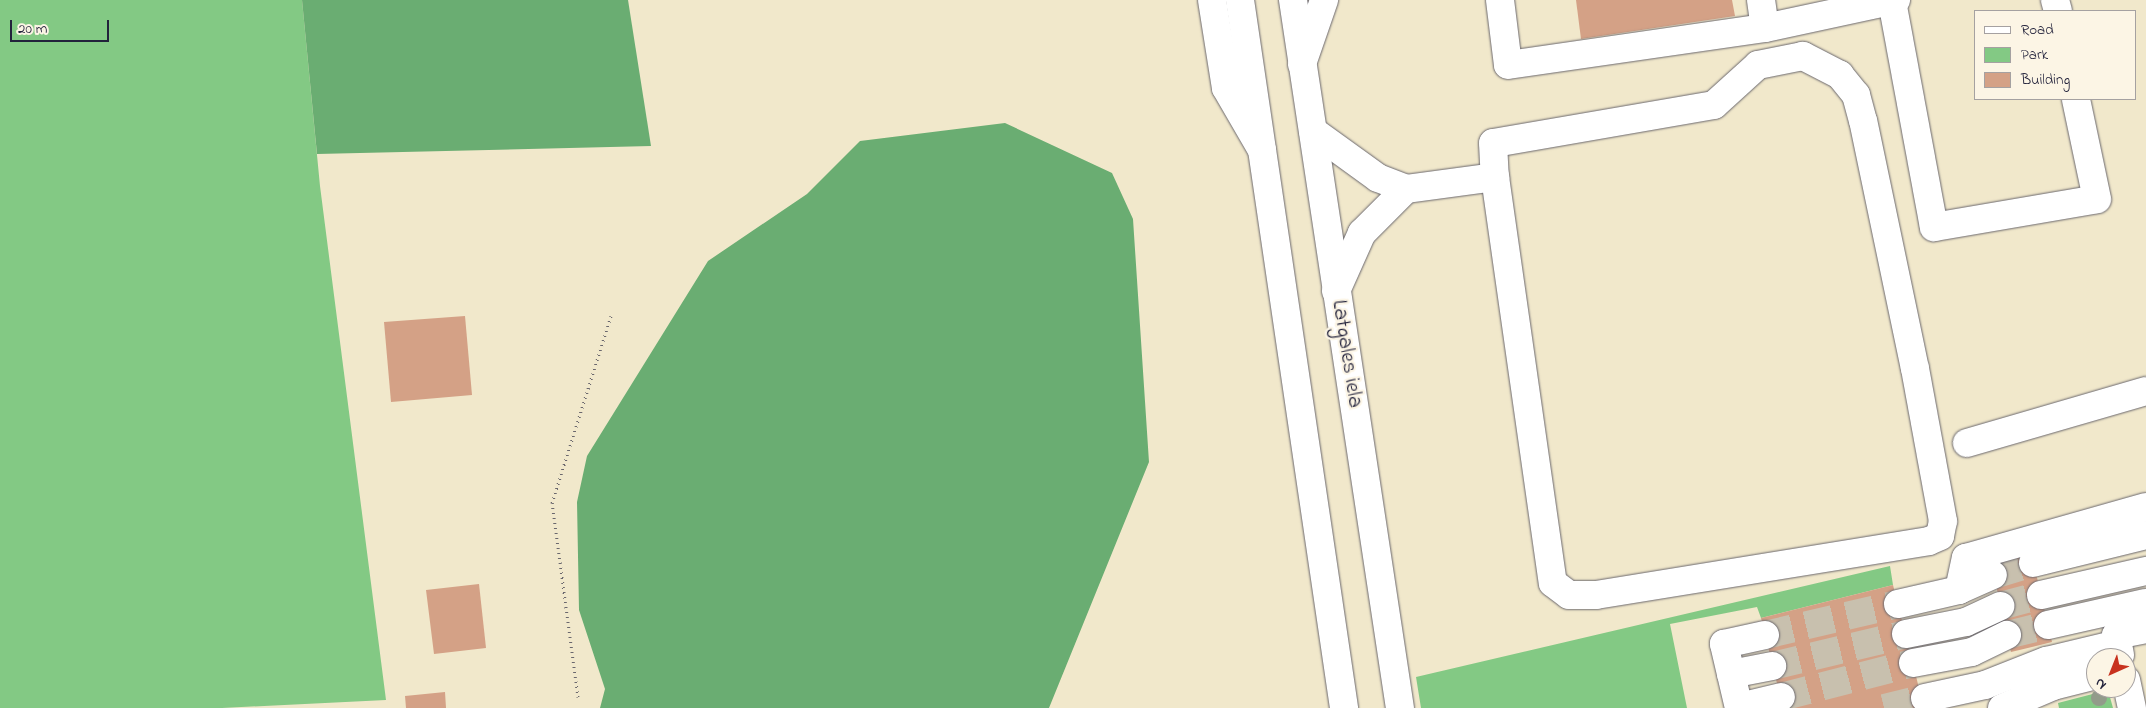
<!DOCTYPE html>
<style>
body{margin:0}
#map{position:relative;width:2146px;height:708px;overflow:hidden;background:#f1e8cb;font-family:"Indie Flower",sans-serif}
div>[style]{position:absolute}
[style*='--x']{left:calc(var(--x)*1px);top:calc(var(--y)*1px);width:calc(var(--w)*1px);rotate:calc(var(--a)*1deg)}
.green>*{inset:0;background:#83c984}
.forest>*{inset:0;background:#6aad72}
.building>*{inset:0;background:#d4a186}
.minor-tunnel>*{height:28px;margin-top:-14px;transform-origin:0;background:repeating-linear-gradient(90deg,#c8c0ae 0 28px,transparent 0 42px)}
.path>*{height:3px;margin-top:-1.5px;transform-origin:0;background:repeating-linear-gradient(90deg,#6a676d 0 1px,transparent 0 5px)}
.roads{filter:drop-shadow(0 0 1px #6a676d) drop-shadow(0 0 1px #6a676d)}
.minor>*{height:28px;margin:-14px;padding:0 14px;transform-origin:14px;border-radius:14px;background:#fff}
.highway>*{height:28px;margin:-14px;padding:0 14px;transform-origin:14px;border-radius:14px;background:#fff}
.trees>*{width:16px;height:16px;margin:-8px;border-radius:50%;background:#929b8a}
span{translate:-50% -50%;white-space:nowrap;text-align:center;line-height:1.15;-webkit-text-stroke:4.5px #fcf5e5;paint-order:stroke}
.street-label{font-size:22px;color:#22223b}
.legend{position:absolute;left:1974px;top:10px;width:162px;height:90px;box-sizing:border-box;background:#fcf5e5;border:1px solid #a5a1a1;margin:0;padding:6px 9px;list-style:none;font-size:15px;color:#22223b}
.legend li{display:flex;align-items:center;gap:10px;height:25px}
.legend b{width:25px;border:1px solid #a5a1a1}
.north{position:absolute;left:2086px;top:648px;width:50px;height:50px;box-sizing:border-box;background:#fcf5e5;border:1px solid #a5a1a1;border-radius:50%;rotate:224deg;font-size:14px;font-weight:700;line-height:20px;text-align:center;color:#22223b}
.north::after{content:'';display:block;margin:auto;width:18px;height:22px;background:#c8321e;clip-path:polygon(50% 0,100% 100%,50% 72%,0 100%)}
.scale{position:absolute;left:10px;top:20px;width:99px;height:22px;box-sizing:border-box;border:2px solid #22223b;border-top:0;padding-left:6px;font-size:15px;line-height:18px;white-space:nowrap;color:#22223b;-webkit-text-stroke:4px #fcf5e5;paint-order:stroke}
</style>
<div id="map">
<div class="green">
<i style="clip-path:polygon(0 0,302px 0,320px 186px,386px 700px,222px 708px,0 708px)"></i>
<i style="clip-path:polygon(1890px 566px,1893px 585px,1761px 618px,1757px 607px,1670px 624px,1687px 708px,1421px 708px,1416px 677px)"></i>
<i style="clip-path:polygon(2108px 690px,2113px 708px,2059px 708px,2058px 703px)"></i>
</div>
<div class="forest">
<i style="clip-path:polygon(302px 0,628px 0,651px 146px,317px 154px)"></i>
<i style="clip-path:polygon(1005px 123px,1112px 173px,1133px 219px,1149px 462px,1049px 708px,600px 708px,605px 689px,579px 610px,577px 502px,587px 456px,708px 261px,807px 194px,860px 141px)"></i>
</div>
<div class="building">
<i style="clip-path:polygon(1576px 0,1732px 0,1735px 16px,1581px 39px)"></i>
<i style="clip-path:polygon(465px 316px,472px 395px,391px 402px,384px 322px)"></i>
<i style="clip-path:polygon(2031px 552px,2052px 642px,2011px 652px,1991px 563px)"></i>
<i style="clip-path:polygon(479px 584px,486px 648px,434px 654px,426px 590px)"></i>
<i style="clip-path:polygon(1893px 585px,1924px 708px,1783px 708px,1761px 618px)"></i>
<i style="clip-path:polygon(445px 692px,446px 708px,406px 708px,405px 696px)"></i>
</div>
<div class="minor-tunnel">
<i style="--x:1993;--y:575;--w:42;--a:-16.7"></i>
<i style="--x:2000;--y:606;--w:42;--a:-15"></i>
<i style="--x:1765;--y:635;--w:137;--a:-13.1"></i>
<i style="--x:2007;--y:635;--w:42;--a:-13.7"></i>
<i style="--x:1772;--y:666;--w:138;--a:-13.4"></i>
<i style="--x:1781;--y:697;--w:136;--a:-14.4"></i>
<i style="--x:1884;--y:708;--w:42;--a:-13.7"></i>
</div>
<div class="path">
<i style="--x:578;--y:697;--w:196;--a:-97.6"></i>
<i style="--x:552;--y:503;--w:196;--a:-72.5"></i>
</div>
<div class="roads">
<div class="minor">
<i style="--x:1212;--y:0;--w:89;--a:81"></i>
<i style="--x:1226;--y:88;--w:72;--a:59.9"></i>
<i style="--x:1500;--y:0;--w:65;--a:83"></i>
<i style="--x:1508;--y:65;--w:260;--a:-8.2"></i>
<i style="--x:1765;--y:28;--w:134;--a:-12.1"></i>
<i style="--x:1761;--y:0;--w:28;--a:82"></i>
<i style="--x:2055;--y:0;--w:11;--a:75"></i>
<i style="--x:1892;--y:1;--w:230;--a:79.5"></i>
<i style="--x:1934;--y:227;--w:165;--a:-9.7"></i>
<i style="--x:2097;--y:199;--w:102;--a:-101.9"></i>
<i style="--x:1302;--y:64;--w:68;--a:-71"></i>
<i style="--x:1313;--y:131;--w:80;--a:35.9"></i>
<i style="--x:1378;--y:178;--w:30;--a:21"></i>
<i style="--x:1406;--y:189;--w:90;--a:-7.7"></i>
<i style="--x:1495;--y:177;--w:410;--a:81.9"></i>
<i style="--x:1553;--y:583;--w:20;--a:37"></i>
<i style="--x:1569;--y:595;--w:27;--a:0"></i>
<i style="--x:1596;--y:595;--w:337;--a:-9.2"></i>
<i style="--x:1929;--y:541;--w:12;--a:-24"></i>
<i style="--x:1940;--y:536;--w:15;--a:-79"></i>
<i style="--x:1943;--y:521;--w:155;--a:-100.4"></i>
<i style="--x:1915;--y:369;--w:253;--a:-101.8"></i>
<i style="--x:1863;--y:121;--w:27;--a:-105"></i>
<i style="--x:1856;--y:95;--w:26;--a:-129"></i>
<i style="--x:1840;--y:75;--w:42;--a:-152.8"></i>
<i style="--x:1803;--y:56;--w:46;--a:168.7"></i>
<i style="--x:1758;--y:65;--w:59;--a:137.7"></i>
<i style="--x:1714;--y:105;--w:224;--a:170.2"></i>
<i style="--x:1493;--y:143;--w:34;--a:87"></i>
<i style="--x:1336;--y:291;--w:64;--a:-65.9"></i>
<i style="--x:1362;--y:233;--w:62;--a:-45"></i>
<i style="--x:1967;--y:443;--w:186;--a:-16.2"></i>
<i style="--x:2033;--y:563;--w:116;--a:-13.9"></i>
<i style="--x:1959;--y:590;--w:33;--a:-78"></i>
<i style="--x:1966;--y:558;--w:187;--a:-15.8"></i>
<i style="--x:2041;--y:595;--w:108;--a:-12.9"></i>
<i style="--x:1898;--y:604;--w:63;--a:-12.9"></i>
<i style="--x:1959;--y:590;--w:37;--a:-24"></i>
<i style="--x:2048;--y:625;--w:100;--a:-12.7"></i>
<i style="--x:1906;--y:634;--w:61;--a:-11.3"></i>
<i style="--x:1966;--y:622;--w:38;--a:-25"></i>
<i style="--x:2120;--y:655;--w:20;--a:-101"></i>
<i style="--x:2116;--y:635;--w:31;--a:-11"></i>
<i style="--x:1913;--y:663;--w:60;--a:-10.6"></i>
<i style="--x:1972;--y:652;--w:39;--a:-26"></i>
<i style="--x:1731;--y:674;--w:42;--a:-11"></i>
<i style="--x:2126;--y:680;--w:29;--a:78"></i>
<i style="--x:1925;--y:698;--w:61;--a:-12.2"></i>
<i style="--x:1985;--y:685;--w:66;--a:-21.5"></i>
<i style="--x:2046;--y:661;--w:74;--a:-13.3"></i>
<i style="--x:1739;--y:707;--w:43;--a:-13.4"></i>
<i style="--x:1739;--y:708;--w:66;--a:-103.2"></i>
<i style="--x:1724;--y:644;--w:42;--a:-12.4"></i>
<i style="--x:2002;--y:708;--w:56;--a:-23.3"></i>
<i style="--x:2053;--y:686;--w:44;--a:-14.3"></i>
</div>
<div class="highway">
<i style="--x:1240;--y:0;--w:716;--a:81.64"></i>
<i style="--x:1293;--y:0;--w:716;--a:81.41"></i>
</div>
</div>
<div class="trees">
<i style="left:2099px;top:698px"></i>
</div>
<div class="street-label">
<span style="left:1346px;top:354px;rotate:81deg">Latgales iela</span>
</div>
<ul class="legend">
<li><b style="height:6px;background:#fff"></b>Road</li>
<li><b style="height:14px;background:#83c984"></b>Park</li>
<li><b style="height:14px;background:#d4a186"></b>Building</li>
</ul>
<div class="north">N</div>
<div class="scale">20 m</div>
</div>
